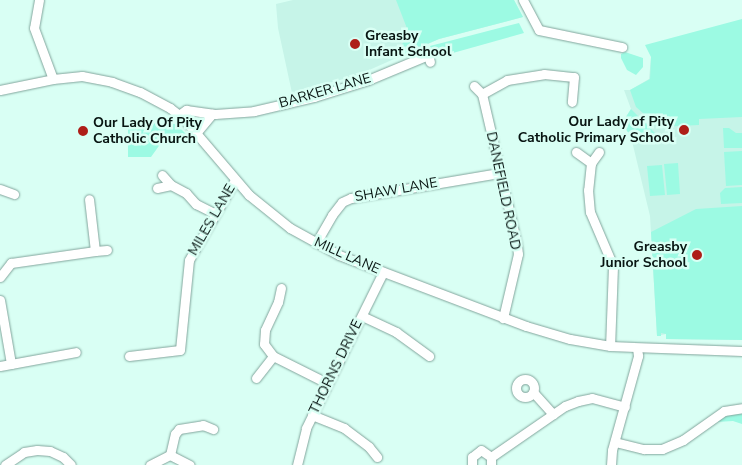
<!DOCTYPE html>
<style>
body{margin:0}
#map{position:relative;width:742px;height:465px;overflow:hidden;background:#d9fff4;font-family:"Nunito Sans",sans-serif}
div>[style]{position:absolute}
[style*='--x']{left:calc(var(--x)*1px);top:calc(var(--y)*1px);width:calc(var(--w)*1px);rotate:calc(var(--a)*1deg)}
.built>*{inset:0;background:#c6f4e8}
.green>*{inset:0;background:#9cfae3}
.roads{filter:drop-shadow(0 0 1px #82a59c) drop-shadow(0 0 1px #82a59c)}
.minor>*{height:9px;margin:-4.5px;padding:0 4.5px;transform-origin:4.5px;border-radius:4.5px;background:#fff}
.minor>.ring{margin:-4.5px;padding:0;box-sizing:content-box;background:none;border:9px solid #fff;border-radius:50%}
.dots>*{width:14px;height:14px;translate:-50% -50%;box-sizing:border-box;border:2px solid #d9fff4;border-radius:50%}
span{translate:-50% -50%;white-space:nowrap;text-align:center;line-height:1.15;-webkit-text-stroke:5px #d9fff4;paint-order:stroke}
.poi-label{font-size:14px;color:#081512;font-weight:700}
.left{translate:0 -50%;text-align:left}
.right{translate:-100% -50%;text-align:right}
.street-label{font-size:14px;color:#081512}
</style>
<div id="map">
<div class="built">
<i style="clip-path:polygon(293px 0,514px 0,523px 17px,439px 39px,358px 75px,292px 93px,278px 28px,276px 4px)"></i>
<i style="clip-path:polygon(742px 42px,742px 340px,666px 339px,666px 334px,657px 336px,650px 216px,631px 137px,622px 123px,631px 109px,624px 90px,630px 90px,649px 79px,651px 57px)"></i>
</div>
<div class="green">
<i style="clip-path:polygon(396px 0,514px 0,523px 17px,439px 39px,404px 54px,401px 47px,408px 31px)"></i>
<i style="clip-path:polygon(742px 19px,742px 117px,699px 119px,699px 125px,659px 127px,636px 107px,630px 90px,650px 79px,651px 57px,645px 45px)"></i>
<i style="clip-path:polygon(519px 23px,524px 33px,435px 58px,430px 46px)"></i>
<i style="clip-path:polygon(625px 52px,643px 58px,643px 67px,636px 75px,627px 70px,621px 58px,621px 54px)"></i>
<i style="clip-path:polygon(631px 109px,657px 135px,631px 137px,622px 123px)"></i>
<i style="clip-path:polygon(143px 123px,176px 124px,191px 139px,161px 143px,151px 157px,128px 157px,128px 124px)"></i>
<i style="clip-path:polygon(723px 128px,729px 128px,736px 133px,742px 133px,742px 148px,724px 148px)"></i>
<i style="clip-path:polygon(742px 151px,742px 185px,726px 186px,724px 152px)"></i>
<i style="clip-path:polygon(678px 163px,680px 194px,667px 195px,664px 164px)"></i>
<i style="clip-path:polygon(662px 165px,665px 195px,650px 196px,647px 166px)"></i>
<i style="clip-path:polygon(742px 187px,742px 203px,721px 204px,720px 193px,725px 188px)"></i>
<i style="clip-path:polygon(742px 206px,742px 340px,666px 339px,666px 334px,661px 333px,661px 336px,657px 336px,651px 232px,696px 209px)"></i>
<i style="clip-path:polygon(742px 412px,742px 424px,733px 421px,716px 422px,728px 413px)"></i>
</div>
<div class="roads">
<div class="minor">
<i style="--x:39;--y:0;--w:28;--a:100"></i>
<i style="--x:34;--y:28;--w:54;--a:69.6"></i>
<i style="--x:523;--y:0;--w:34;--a:62"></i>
<i style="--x:539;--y:30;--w:85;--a:11.6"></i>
<i style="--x:474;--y:86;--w:11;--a:45"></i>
<i style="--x:482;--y:94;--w:155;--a:76.9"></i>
<i style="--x:517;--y:245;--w:9;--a:84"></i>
<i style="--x:518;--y:254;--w:66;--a:103.2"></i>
<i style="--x:0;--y:90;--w:54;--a:-11.7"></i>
<i style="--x:53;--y:79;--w:29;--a:-6"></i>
<i style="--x:82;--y:76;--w:31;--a:11"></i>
<i style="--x:112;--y:82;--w:30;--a:20"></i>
<i style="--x:140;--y:92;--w:34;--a:28"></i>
<i style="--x:170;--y:108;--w:18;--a:38"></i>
<i style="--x:184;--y:119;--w:100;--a:49.5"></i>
<i style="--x:249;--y:195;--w:53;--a:38.8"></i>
<i style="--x:290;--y:228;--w:56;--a:28.9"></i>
<i style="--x:339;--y:255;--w:200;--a:20.8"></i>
<i style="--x:526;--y:326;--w:46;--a:16.5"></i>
<i style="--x:570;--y:339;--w:41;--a:9.9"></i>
<i style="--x:610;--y:346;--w:132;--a:2.2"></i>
<i style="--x:482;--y:94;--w:29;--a:-29"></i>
<i style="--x:507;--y:80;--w:37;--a:-9"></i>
<i style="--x:544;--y:74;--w:30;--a:6"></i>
<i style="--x:574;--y:77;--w:25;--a:95"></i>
<i style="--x:179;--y:115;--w:9;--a:-36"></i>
<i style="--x:186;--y:110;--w:29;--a:8"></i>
<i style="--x:215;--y:114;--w:39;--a:-4"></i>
<i style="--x:254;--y:111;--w:62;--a:-13.1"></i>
<i style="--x:314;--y:97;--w:57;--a:-17.5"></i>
<i style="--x:368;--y:80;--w:65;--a:-22.6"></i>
<i style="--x:428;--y:55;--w:7;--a:74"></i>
<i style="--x:196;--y:133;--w:25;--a:-50"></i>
<i style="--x:576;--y:152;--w:19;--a:36"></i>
<i style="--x:599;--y:152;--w:14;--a:126"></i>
<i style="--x:591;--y:163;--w:27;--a:96"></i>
<i style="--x:588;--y:190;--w:22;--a:85"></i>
<i style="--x:590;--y:212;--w:59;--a:66.9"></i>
<i style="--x:613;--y:266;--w:80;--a:92.1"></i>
<i style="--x:162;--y:175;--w:13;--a:48"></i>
<i style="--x:157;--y:188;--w:14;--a:-12"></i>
<i style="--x:171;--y:185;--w:17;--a:28"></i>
<i style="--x:186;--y:193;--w:15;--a:48"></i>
<i style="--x:196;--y:204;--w:20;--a:27"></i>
<i style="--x:0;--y:189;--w:15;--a:20"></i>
<i style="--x:316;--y:243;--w:32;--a:-60"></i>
<i style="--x:332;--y:215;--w:16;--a:-52"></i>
<i style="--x:342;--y:202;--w:10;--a:-24"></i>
<i style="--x:351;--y:198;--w:150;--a:-9.6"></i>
<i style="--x:95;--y:251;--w:12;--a:-5"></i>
<i style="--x:0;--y:277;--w:18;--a:-52"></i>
<i style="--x:11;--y:263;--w:85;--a:-8.1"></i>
<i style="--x:95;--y:251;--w:52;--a:-96.6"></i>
<i style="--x:281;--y:288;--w:14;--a:102"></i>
<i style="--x:278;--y:302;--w:31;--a:115"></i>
<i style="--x:265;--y:330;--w:14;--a:94"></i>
<i style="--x:264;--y:344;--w:15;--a:53"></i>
<i style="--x:273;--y:356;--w:60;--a:26.6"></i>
<i style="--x:0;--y:300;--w:65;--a:80.2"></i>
<i style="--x:362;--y:316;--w:38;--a:25"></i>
<i style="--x:396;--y:332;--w:41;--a:36"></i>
<i style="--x:129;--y:356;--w:51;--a:-6.7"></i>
<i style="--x:180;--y:350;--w:90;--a:-84.3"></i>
<i style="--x:189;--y:260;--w:92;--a:-60.1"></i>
<i style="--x:0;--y:366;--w:77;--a:-10.4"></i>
<i style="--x:256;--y:378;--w:28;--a:-52"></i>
<i class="ring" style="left:516px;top:379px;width:9px;height:9px"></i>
<i style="--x:533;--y:392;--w:30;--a:48"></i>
<i style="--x:312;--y:415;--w:35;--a:22"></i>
<i style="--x:344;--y:428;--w:31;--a:37"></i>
<i style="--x:369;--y:447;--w:13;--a:51"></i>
<i style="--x:615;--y:442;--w:30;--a:14"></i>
<i style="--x:644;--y:449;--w:18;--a:0"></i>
<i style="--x:662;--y:449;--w:23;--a:-23"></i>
<i style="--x:683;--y:440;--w:50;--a:-35.3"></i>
<i style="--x:724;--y:411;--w:18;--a:-9"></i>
<i style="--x:170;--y:455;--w:22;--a:-77"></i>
<i style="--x:175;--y:434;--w:6;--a:-51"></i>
<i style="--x:179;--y:429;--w:24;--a:-9"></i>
<i style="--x:203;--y:425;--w:11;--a:22"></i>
<i style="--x:491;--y:457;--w:90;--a:-34.6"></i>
<i style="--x:565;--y:406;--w:14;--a:-21"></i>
<i style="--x:578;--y:401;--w:14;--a:-12"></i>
<i style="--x:592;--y:398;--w:34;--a:15"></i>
<i style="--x:5;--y:465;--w:23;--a:-34"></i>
<i style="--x:24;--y:452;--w:13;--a:-9"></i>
<i style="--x:37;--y:450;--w:13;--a:4"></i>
<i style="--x:50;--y:451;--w:14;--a:25"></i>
<i style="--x:63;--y:457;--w:11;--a:45"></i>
<i style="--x:150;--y:465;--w:22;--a:-27"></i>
<i style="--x:170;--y:455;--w:22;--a:27"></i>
<i style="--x:297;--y:465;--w:38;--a:-76"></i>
<i style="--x:306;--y:428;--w:174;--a:-63.7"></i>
<i style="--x:472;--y:465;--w:8;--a:-90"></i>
<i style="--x:472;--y:457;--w:11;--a:-38"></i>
<i style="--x:481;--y:450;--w:12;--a:35"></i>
<i style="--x:491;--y:457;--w:8;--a:90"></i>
<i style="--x:611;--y:465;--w:15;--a:-86"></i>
<i style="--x:612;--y:450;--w:98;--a:-74.5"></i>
<i style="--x:638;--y:356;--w:8;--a:-97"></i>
</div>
</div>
<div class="dots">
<i style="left:355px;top:44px;background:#ae1e18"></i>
<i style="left:684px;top:130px;background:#ae1e18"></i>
<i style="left:83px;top:131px;background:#ae1e18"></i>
<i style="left:697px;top:255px;background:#ae1e18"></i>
</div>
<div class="poi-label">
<span class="left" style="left:365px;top:44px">Greasby<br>Infant School</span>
<span class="right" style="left:674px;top:130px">Our Lady of Pity<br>Catholic Primary School</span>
<span class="left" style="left:93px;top:131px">Our Lady Of Pity<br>Catholic Church</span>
<span class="right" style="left:687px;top:255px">Greasby<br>Junior School</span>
</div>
<div class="street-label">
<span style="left:325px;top:91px;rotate:-16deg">BARKER LANE</span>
<span style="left:396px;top:190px;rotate:-10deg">SHAW LANE</span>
<span style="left:503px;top:191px;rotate:78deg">DANEFIELD ROAD</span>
<span style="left:212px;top:220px;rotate:-60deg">MILES LANE</span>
<span style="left:347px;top:256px;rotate:24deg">MILL LANE</span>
<span style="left:336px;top:367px;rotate:-64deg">THORNS DRIVE</span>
</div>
</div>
